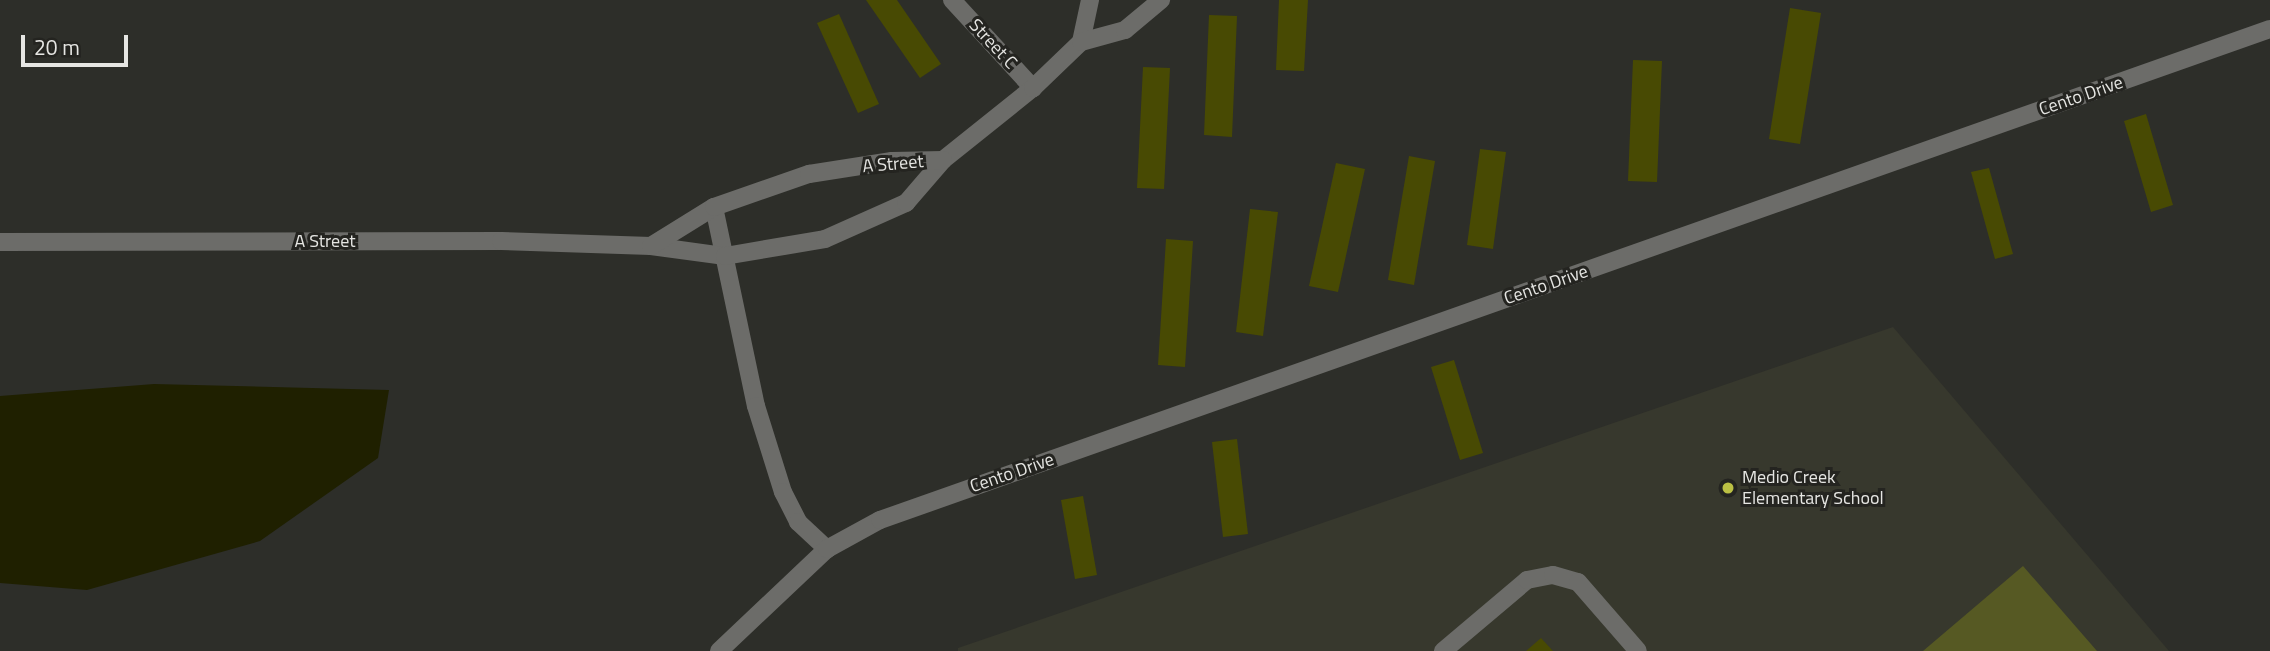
<!DOCTYPE html>
<style>
body{margin:0}
#map{position:relative;width:2270px;height:651px;overflow:hidden;background:#2d2e29;font-family:"Titillium Web",sans-serif}
div>[style]{position:absolute}
[style*='--x']{left:calc(var(--x)*1px);top:calc(var(--y)*1px);width:calc(var(--w)*1px);rotate:calc(var(--a)*1deg)}
.built>*{inset:0;background:#37382d}
.green>*{inset:0;background:#565923}
.water>*{inset:0;background:#1f2000}
.building>*{inset:0;background:#484a03}
.service>*{height:18px;margin:-9px;padding:0 9px;transform-origin:9px;border-radius:9px;background:#6c6c69}
.minor>*{height:18px;margin:-9px;padding:0 9px;transform-origin:9px;border-radius:9px;background:#6c6c69}
.dots>*{width:19px;height:19px;translate:-50% -50%;box-sizing:border-box;border:4px solid #242420;border-radius:50%}
span{translate:-50% -50%;white-space:nowrap;text-align:center;line-height:1.15;-webkit-text-stroke:6px #242420;paint-order:stroke}
.street-label{font-size:18px;color:#e6e6e3}
.poi-label{font-size:18px;color:#e6e6e3}
.left{translate:0 -50%;text-align:left}
.scale{position:absolute;left:21px;top:35px;width:107px;height:32px;box-sizing:border-box;border:4px solid #e6e6e3;border-top:0;padding-left:9px;font-size:21px;line-height:24px;white-space:nowrap;color:#e6e6e3;-webkit-text-stroke:5px #242420;paint-order:stroke}
</style>
<div id="map">
<div class="built">
<i style="clip-path:polygon(1893px 327px,2169px 651px,958px 651px,958px 648px)"></i>
</div>
<div class="green">
<i style="clip-path:polygon(2023px 566px,2097px 651px,1923px 651px)"></i>
</div>
<div class="water">
<i style="clip-path:polygon(154px 384px,389px 390px,378px 458px,260px 541px,87px 590px,0 583px,0 396px)"></i>
</div>
<div class="building">
<i style="clip-path:polygon(866px 0,897px 0,941px 64px,920px 78px)"></i>
<i style="clip-path:polygon(1279px 0,1308px 0,1304px 71px,1276px 70px)"></i>
<i style="clip-path:polygon(1790px 8px,1821px 13px,1800px 144px,1769px 139px)"></i>
<i style="clip-path:polygon(839px 14px,879px 104px,858px 113px,817px 23px)"></i>
<i style="clip-path:polygon(1209px 15px,1237px 16px,1232px 137px,1204px 135px)"></i>
<i style="clip-path:polygon(1633px 60px,1662px 61px,1657px 182px,1628px 181px)"></i>
<i style="clip-path:polygon(1143px 67px,1170px 68px,1164px 189px,1137px 188px)"></i>
<i style="clip-path:polygon(2146px 114px,2173px 205px,2151px 212px,2124px 121px)"></i>
<i style="clip-path:polygon(1480px 149px,1506px 152px,1493px 249px,1467px 245px)"></i>
<i style="clip-path:polygon(1409px 156px,1435px 161px,1414px 285px,1388px 280px)"></i>
<i style="clip-path:polygon(1336px 163px,1365px 169px,1338px 292px,1309px 286px)"></i>
<i style="clip-path:polygon(1989px 168px,2013px 254px,1995px 259px,1971px 172px)"></i>
<i style="clip-path:polygon(1250px 209px,1278px 212px,1263px 336px,1236px 332px)"></i>
<i style="clip-path:polygon(1166px 239px,1193px 241px,1185px 367px,1158px 365px)"></i>
<i style="clip-path:polygon(1454px 360px,1483px 453px,1460px 460px,1431px 367px)"></i>
<i style="clip-path:polygon(1237px 439px,1248px 534px,1223px 537px,1212px 442px)"></i>
<i style="clip-path:polygon(1083px 496px,1097px 575px,1075px 579px,1061px 500px)"></i>
<i style="clip-path:polygon(1541px 638px,1553px 651px,1526px 651px)"></i>
</div>
<div class="service">
<i style="--x:1443;--y:651;--w:110;--a:-40.2"></i>
<i style="--x:1527;--y:580;--w:26;--a:-11"></i>
<i style="--x:1553;--y:575;--w:26;--a:16"></i>
<i style="--x:1578;--y:582;--w:91;--a:49"></i>
</div>
<div class="minor">
<i style="--x:952;--y:0;--w:120;--a:47.4"></i>
<i style="--x:1081;--y:42;--w:43;--a:-77.9"></i>
<i style="--x:714;--y:207;--w:203;--a:78.1"></i>
<i style="--x:756;--y:406;--w:90;--a:72.6"></i>
<i style="--x:783;--y:492;--w:34;--a:63"></i>
<i style="--x:798;--y:522;--w:40;--a:43"></i>
<i style="--x:0;--y:242;--w:501;--a:-0.11"></i>
<i style="--x:501;--y:241;--w:150;--a:1.9"></i>
<i style="--x:651;--y:246;--w:75;--a:7.7"></i>
<i style="--x:725;--y:256;--w:101;--a:-9.6"></i>
<i style="--x:825;--y:239;--w:89;--a:-24"></i>
<i style="--x:906;--y:203;--w:57;--a:-49.3"></i>
<i style="--x:943;--y:160;--w:115;--a:-38.7"></i>
<i style="--x:1033;--y:88;--w:66;--a:-43.8"></i>
<i style="--x:1081;--y:42;--w:46;--a:-15.3"></i>
<i style="--x:1125;--y:30;--w:47;--a:-39.8"></i>
<i style="--x:651;--y:246;--w:74;--a:-31.8"></i>
<i style="--x:714;--y:207;--w:101;--a:-19.2"></i>
<i style="--x:809;--y:174;--w:84;--a:-8.9"></i>
<i style="--x:892;--y:161;--w:51;--a:-1.1"></i>
<i style="--x:719;--y:651;--w:149;--a:-43.4"></i>
<i style="--x:827;--y:549;--w:60;--a:-28.7"></i>
<i style="--x:880;--y:520;--w:1474;--a:-19.46"></i>
</div>
<div class="dots">
<i style="left:1728px;top:488px;background:#bbc044"></i>
</div>
<div class="street-label">
<span style="left:993px;top:44px;rotate:47deg">Street C</span>
<span style="left:2081px;top:96px;rotate:-19deg">Cento Drive</span>
<span style="left:893px;top:164px;rotate:-5deg">A Street</span>
<span style="left:325px;top:241px">A Street</span>
<span style="left:1546px;top:285px;rotate:-19deg">Cento Drive</span>
<span style="left:1012px;top:473px;rotate:-19deg">Cento Drive</span>
</div>
<div class="poi-label">
<span class="left" style="left:1742px;top:488px">Medio Creek<br>Elementary School</span>
</div>
<div class="scale">20 m</div>
</div>
